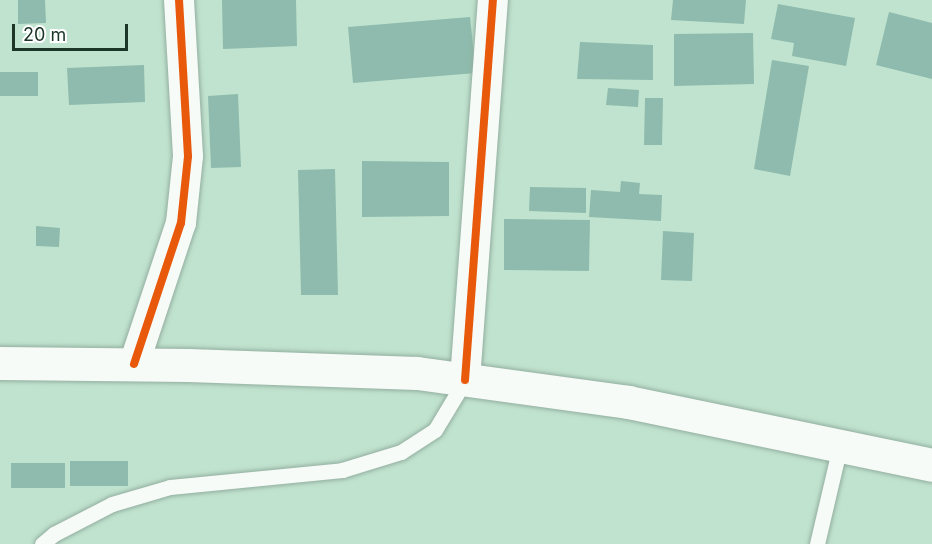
<!DOCTYPE html>
<style>
body{margin:0}
#map{position:relative;width:932px;height:544px;overflow:hidden;background:#c0e3cf;font-family:Inter,sans-serif}
div>[style]{position:absolute}
[style*='--x']{left:calc(var(--x)*1px);top:calc(var(--y)*1px);width:calc(var(--w)*1px);rotate:calc(var(--a)*1deg)}
.building>*{inset:0;background:#8ebbad}
.roads{filter:drop-shadow(0 0 2px #93ae9f) drop-shadow(0 0 2px #93ae9f)}
.service>*{height:15px;margin:-7.5px;padding:0 7.5px;transform-origin:7.5px;border-radius:7.5px;background:#f6fbf8}
.minor>*{height:30px;margin:-15px;padding:0 15px;transform-origin:15px;border-radius:15px;background:#f6fbf8}
.secondary>*{height:33px;margin:-16.5px;padding:0 16.5px;transform-origin:16.5px;border-radius:16.5px;background:#f6fbf8}
.cycleway>*{height:8px;margin:-4px;padding:0 4px;transform-origin:4px;border-radius:4px;background:#e8590c}
span{translate:-50% -50%;white-space:nowrap;text-align:center;line-height:1.15;-webkit-text-stroke:4.5px #fff;paint-order:stroke}
.scale{position:absolute;left:12px;top:24px;width:116px;height:27px;box-sizing:border-box;border:3px solid #1b3527;border-top:0;padding-left:8px;font-size:18px;line-height:21px;white-space:nowrap;color:#1b3527;-webkit-text-stroke:4px #fff;paint-order:stroke}
</style>
<div id="map">
<div class="building">
<i style="clip-path:polygon(18px 0,45px 0,46px 23px,18px 24px)"></i>
<i style="clip-path:polygon(222px 0,296px 0,297px 46px,223px 49px)"></i>
<i style="clip-path:polygon(673px 0,746px 0,744px 24px,671px 20px)"></i>
<i style="clip-path:polygon(778px 4px,855px 18px,846px 66px,792px 56px,794px 43px,771px 39px)"></i>
<i style="clip-path:polygon(889px 12px,932px 23px,932px 79px,876px 65px)"></i>
<i style="clip-path:polygon(470px 17px,476px 73px,353px 83px,348px 27px)"></i>
<i style="clip-path:polygon(753px 33px,754px 84px,674px 86px,674px 34px)"></i>
<i style="clip-path:polygon(580px 42px,653px 45px,653px 80px,577px 79px)"></i>
<i style="clip-path:polygon(772px 60px,809px 66px,790px 176px,754px 169px)"></i>
<i style="clip-path:polygon(144px 65px,145px 102px,69px 105px,67px 68px)"></i>
<i style="clip-path:polygon(0 72px,38px 72px,38px 96px,0 96px)"></i>
<i style="clip-path:polygon(608px 88px,639px 90px,638px 107px,606px 105px)"></i>
<i style="clip-path:polygon(238px 94px,241px 167px,211px 168px,208px 96px)"></i>
<i style="clip-path:polygon(645px 98px,663px 98px,662px 145px,644px 145px)"></i>
<i style="clip-path:polygon(362px 161px,449px 162px,449px 216px,362px 217px)"></i>
<i style="clip-path:polygon(335px 169px,338px 295px,301px 295px,298px 170px)"></i>
<i style="clip-path:polygon(621px 181px,640px 183px,639px 194px,662px 195px,661px 221px,589px 217px,591px 190px,620px 192px)"></i>
<i style="clip-path:polygon(530px 187px,586px 188px,586px 213px,529px 211px)"></i>
<i style="clip-path:polygon(504px 219px,590px 220px,589px 271px,504px 270px)"></i>
<i style="clip-path:polygon(36px 226px,60px 228px,59px 247px,36px 246px)"></i>
<i style="clip-path:polygon(663px 231px,694px 233px,692px 281px,661px 280px)"></i>
<i style="clip-path:polygon(70px 461px,128px 461px,128px 486px,70px 486px)"></i>
<i style="clip-path:polygon(11px 463px,65px 463px,65px 488px,11px 488px)"></i>
</div>
<div class="roads">
<div class="service">
<i style="--x:42;--y:544;--w:16;--a:-40"></i>
<i style="--x:54;--y:534;--w:65;--a:-27.3"></i>
<i style="--x:112;--y:504;--w:60;--a:-16.3"></i>
<i style="--x:170;--y:487;--w:173;--a:-5.6"></i>
<i style="--x:342;--y:470;--w:62;--a:-17"></i>
<i style="--x:401;--y:452;--w:40;--a:-32.9"></i>
<i style="--x:435;--y:430;--w:58;--a:-59"></i>
<i style="--x:817;--y:544;--w:101;--a:-76.8"></i>
</div>
<div class="minor">
<i style="--x:134;--y:364;--w:149;--a:-71.6"></i>
<i style="--x:181;--y:223;--w:67;--a:-84"></i>
<i style="--x:188;--y:156;--w:156;--a:-93.3"></i>
<i style="--x:465;--y:380;--w:381;--a:-85.8"></i>
</div>
<div class="secondary">
<i style="--x:0;--y:363;--w:188;--a:0.6"></i>
<i style="--x:188;--y:365;--w:229;--a:2"></i>
<i style="--x:417;--y:373;--w:213;--a:7.8"></i>
<i style="--x:628;--y:402;--w:310;--a:11.7"></i>
</div>
</div>
<div class="cycleway">
<i style="--x:134;--y:364;--w:149;--a:-71.6"></i>
<i style="--x:181;--y:223;--w:67;--a:-84"></i>
<i style="--x:188;--y:156;--w:156;--a:-93.3"></i>
<i style="--x:465;--y:380;--w:381;--a:-85.8"></i>
</div>
<div class="scale">20 m</div>
</div>
